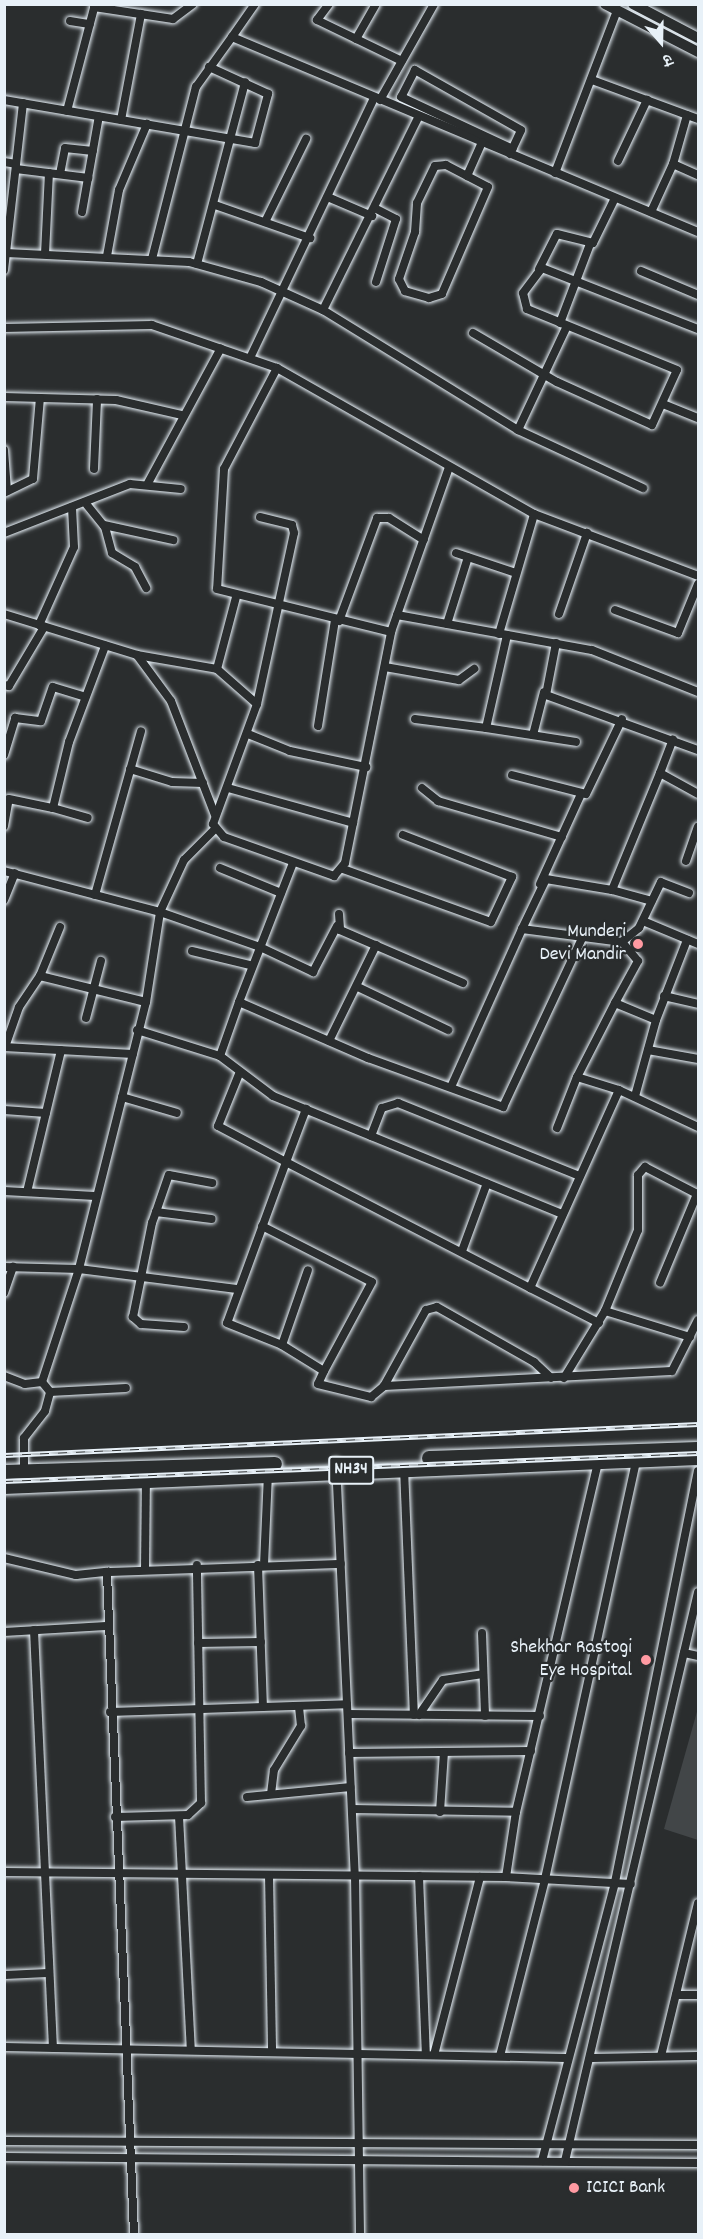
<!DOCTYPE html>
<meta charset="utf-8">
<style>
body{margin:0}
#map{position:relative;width:703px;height:2239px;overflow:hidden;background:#2a2d2e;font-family:Dekko,"Playpen Sans Deva",sans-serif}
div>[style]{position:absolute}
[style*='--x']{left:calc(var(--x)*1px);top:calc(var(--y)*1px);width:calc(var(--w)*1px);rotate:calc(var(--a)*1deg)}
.green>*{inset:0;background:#424648}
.roads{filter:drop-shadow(0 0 2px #e8f1f8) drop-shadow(0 0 2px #e8f1f8)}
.minor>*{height:8px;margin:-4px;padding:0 4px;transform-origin:4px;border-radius:4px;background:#2a2d2e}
.tertiary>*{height:10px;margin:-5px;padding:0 5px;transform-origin:5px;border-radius:5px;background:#2a2d2e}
.trunk>*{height:14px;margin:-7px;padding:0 7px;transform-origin:7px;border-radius:7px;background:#2a2d2e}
.rail>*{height:5px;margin-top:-2.5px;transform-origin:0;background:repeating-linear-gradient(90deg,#2a2d2e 0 9px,#e8f1f8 0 18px);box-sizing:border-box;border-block:2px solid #e8f1f8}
.dots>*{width:16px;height:16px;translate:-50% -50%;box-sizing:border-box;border:3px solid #2a2d2e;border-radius:50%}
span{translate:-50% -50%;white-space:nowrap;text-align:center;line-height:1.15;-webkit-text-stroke:4.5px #2a2d2e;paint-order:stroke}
.shield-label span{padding:2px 4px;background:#2a2d2e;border:2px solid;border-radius:4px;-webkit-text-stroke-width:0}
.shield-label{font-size:18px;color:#e8f1f8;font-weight:700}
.poi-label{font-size:20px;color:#e8f1f8}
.right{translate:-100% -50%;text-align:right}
.left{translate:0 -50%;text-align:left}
.frame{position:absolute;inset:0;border:6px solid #e8f1f8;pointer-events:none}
.north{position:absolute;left:631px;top:12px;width:60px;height:60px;-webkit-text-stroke:4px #2a2d2e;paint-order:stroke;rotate:160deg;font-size:16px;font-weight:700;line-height:24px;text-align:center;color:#e8f1f8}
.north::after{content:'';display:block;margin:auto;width:21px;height:27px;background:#e8f1f8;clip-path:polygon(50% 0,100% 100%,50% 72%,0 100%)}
</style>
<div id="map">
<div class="green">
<i style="clip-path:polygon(698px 1708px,698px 1840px,664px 1829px)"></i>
</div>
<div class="roads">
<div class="minor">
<i style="--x:255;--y:4;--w:40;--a:124.9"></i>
<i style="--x:232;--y:37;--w:505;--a:22.71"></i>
<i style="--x:329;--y:4;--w:20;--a:127"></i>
<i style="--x:317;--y:20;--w:94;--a:25.8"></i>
<i style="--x:94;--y:7;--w:80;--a:8.6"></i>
<i style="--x:173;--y:19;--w:25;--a:-37"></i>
<i style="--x:70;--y:21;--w:20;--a:9"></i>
<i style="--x:356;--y:39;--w:40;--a:-60.3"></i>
<i style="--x:592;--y:80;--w:113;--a:20.2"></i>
<i style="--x:4;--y:100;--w:255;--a:9.7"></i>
<i style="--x:255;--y:143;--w:51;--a:-75.1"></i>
<i style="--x:268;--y:94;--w:65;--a:-155.4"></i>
<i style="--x:380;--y:100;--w:110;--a:-60.6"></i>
<i style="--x:67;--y:111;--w:111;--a:-75.3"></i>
<i style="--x:687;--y:115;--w:51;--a:105.9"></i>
<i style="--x:673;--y:164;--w:27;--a:24"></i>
<i style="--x:121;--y:120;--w:108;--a:-79.3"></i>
<i style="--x:510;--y:154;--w:26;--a:-65"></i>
<i style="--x:521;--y:130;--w:122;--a:-150.5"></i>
<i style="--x:415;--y:70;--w:30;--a:117"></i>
<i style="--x:401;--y:97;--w:123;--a:24.9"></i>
<i style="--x:618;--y:161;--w:68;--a:-64.6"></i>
<i style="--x:4;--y:162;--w:12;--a:9"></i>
<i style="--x:446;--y:165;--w:47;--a:27.6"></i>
<i style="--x:488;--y:187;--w:116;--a:113.3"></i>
<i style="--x:442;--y:294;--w:14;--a:163"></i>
<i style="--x:429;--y:298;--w:25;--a:-164"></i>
<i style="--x:405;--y:291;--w:13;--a:-117"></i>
<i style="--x:399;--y:279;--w:50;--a:-71.2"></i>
<i style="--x:415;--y:232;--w:29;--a:-86"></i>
<i style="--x:417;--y:203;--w:41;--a:-64.1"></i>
<i style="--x:435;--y:166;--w:11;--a:-5"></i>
<i style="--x:16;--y:169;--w:73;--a:7.1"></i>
<i style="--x:555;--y:173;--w:173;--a:-69.1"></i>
<i style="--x:60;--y:174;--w:26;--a:-79"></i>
<i style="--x:65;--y:148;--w:28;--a:6"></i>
<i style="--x:467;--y:176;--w:37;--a:-66"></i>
<i style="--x:330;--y:198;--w:46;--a:23.2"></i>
<i style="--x:215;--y:205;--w:101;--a:19.2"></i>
<i style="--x:82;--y:212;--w:97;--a:-80"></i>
<i style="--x:651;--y:212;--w:53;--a:-65.4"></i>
<i style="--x:265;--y:222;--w:93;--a:-63.7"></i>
<i style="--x:6;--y:253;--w:183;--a:2.8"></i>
<i style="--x:189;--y:262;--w:75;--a:15.5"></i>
<i style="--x:261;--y:282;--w:68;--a:24.3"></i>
<i style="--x:323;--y:310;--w:229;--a:31.6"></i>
<i style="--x:518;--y:430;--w:138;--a:24.9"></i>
<i style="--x:45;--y:254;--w:81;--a:-87.2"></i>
<i style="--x:107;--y:256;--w:67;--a:-79.7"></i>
<i style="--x:119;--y:190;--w:72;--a:-67"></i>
<i style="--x:152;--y:259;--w:178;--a:-75.7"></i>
<i style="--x:196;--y:87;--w:62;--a:-54.2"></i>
<i style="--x:197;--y:264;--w:188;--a:-75.2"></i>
<i style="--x:539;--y:269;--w:39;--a:-63"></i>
<i style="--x:557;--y:234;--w:37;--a:14"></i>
<i style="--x:593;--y:243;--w:50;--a:-63.9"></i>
<i style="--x:4;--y:270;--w:168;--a:-83.5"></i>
<i style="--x:641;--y:271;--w:62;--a:22.8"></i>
<i style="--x:376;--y:282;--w:66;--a:-72.4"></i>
<i style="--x:396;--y:219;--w:22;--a:-153"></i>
<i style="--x:323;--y:310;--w:216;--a:-63.7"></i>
<i style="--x:560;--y:323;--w:85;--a:-69.2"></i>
<i style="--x:4;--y:328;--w:148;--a:-1.2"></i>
<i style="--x:152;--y:325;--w:132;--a:19"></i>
<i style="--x:277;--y:368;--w:296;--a:29.6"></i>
<i style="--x:534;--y:514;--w:175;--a:20.7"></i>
<i style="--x:473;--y:333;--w:97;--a:30.3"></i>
<i style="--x:557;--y:382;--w:104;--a:24.4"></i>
<i style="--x:652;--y:425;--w:60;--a:-65.6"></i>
<i style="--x:677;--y:370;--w:162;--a:-157.9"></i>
<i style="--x:527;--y:309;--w:16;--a:-104"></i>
<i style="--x:523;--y:293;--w:31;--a:-53"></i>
<i style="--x:542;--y:268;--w:168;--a:21.4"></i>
<i style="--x:250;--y:358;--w:288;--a:-64.5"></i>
<i style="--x:277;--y:368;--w:114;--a:117.7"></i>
<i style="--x:224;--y:469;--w:120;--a:93.3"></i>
<i style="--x:217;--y:589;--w:179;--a:13.9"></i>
<i style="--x:4;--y:397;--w:112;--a:1.5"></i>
<i style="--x:116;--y:400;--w:68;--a:12.8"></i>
<i style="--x:663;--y:404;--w:38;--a:22"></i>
<i style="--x:518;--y:430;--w:115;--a:-64.8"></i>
<i style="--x:4;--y:450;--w:41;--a:85.8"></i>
<i style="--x:94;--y:469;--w:70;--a:-87.5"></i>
<i style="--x:148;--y:483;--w:153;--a:-61.6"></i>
<i style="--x:4;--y:493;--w:32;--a:-26"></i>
<i style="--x:33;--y:479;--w:81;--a:-85.1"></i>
<i style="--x:87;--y:505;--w:28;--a:51"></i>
<i style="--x:105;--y:527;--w:27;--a:75"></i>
<i style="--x:112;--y:553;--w:27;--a:31"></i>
<i style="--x:135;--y:567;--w:24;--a:62"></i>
<i style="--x:260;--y:517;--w:33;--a:14"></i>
<i style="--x:292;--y:525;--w:8;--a:76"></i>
<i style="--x:294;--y:533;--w:175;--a:102.2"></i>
<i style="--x:257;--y:704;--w:128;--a:110.1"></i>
<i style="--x:213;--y:824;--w:17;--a:50"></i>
<i style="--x:224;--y:837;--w:117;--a:19.5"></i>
<i style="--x:334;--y:876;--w:17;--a:-50"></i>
<i style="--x:345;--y:863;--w:236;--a:-78.7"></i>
<i style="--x:391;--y:632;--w:175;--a:-70.6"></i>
<i style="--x:104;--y:525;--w:71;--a:12.3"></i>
<i style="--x:4;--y:533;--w:135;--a:-21.3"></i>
<i style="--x:130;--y:484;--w:51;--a:5.6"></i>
<i style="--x:456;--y:553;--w:60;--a:18.4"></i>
<i style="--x:615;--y:610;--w:67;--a:20.1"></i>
<i style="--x:678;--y:633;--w:53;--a:-67.8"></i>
<i style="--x:4;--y:614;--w:139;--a:17.1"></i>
<i style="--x:137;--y:655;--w:81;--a:9.9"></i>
<i style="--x:217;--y:669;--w:53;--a:41.2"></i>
<i style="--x:559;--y:614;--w:86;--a:-70.9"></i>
<i style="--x:397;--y:615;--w:198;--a:10.2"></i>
<i style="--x:592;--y:650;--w:114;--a:21.6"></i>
<i style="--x:339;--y:621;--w:110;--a:-69.7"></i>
<i style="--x:377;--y:518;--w:12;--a:0"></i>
<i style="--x:389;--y:518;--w:41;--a:32.2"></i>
<i style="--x:447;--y:624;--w:70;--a:-72.6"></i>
<i style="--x:39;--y:625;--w:85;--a:-65.8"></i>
<i style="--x:74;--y:547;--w:40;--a:-92.9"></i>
<i style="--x:499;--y:634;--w:125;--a:-73.7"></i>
<i style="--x:507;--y:635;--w:95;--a:102.7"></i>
<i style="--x:486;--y:728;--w:91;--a:8.8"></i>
<i style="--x:556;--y:643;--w:53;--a:100.9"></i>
<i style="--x:546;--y:695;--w:162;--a:19.9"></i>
<i style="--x:137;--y:655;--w:57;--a:53.5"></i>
<i style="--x:171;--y:701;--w:122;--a:68.9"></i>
<i style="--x:385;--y:667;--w:75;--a:10"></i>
<i style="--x:459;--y:680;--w:19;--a:-36"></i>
<i style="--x:217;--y:669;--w:74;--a:-75.2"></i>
<i style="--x:4;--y:685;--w:5;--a:11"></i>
<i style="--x:9;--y:686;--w:69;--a:-59.3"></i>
<i style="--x:415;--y:719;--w:72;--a:7.2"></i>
<i style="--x:318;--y:726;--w:107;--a:-80.9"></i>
<i style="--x:248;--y:734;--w:45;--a:22"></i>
<i style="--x:290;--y:751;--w:78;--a:11.9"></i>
<i style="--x:533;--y:735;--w:44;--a:-75.7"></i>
<i style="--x:4;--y:755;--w:39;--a:-73"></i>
<i style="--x:15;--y:718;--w:26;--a:7"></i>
<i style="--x:41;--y:721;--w:36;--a:-71"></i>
<i style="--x:53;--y:687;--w:34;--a:17"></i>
<i style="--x:130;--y:769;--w:44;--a:17.2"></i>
<i style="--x:172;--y:782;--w:31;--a:2"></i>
<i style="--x:660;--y:773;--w:36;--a:-69"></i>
<i style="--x:512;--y:775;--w:76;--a:14.4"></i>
<i style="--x:586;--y:794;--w:83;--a:-64.4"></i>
<i style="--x:228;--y:788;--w:130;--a:15.6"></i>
<i style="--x:422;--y:788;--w:21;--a:39"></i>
<i style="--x:438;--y:801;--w:129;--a:16.2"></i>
<i style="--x:53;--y:808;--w:36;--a:16"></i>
<i style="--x:4;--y:826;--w:27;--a:-80"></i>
<i style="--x:9;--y:799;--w:45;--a:11.6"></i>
<i style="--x:53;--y:808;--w:68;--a:-76.4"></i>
<i style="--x:69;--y:742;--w:103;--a:-69.4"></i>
<i style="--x:215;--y:829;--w:44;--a:135"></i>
<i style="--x:184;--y:860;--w:57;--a:114.8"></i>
<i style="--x:160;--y:912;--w:106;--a:19.3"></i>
<i style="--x:260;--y:947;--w:59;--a:25.3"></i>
<i style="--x:313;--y:972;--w:52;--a:-62.4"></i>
<i style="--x:686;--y:861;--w:36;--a:-71"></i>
<i style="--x:220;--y:868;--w:66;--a:22.3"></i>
<i style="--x:343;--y:869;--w:157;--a:19.7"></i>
<i style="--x:491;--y:922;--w:50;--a:-65"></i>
<i style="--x:512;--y:877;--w:117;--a:-158.9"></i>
<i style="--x:4;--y:871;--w:161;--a:14.7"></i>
<i style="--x:160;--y:912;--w:91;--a:98.8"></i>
<i style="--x:146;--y:1002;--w:275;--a:104.1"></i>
<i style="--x:79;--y:1269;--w:75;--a:-178.5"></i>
<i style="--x:540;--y:884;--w:99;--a:-65.5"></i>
<i style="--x:612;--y:890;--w:41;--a:15.4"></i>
<i style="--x:689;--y:893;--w:30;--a:-159"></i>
<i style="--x:661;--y:882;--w:51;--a:115.6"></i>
<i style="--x:639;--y:928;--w:22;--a:141"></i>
<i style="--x:622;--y:942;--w:101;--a:-172.6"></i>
<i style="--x:522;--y:929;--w:55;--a:-64.4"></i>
<i style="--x:546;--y:879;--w:67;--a:9.5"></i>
<i style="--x:612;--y:890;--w:126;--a:-67.7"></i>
<i style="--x:660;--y:773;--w:43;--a:28.9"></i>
<i style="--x:95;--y:895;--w:170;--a:-74.3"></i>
<i style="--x:4;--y:900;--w:29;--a:-68"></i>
<i style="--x:339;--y:914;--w:16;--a:86"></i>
<i style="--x:340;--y:930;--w:134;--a:23.3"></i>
<i style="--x:643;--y:921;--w:60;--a:22.7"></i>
<i style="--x:192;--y:951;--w:60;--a:13.6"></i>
<i style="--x:40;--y:976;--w:53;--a:-67.8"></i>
<i style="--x:358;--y:987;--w:100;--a:25.5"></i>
<i style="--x:664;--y:996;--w:35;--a:13"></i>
<i style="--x:239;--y:1002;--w:149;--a:-68.8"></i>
<i style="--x:615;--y:1003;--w:48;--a:-61.3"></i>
<i style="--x:638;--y:961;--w:25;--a:-130"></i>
<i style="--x:86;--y:1018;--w:59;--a:-75.3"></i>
<i style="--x:656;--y:1020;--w:86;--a:-68.8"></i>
<i style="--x:137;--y:1030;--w:87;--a:17.4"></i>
<i style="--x:220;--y:1056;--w:57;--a:-70.6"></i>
<i style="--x:239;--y:1002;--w:141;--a:23.5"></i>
<i style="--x:368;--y:1058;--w:144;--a:19.9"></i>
<i style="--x:503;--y:1107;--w:187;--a:-64.9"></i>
<i style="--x:329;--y:1041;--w:107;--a:-63.9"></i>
<i style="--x:4;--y:1047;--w:129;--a:3.1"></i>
<i style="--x:5;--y:1047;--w:42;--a:-70.7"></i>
<i style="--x:19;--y:1007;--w:37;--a:-56"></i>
<i style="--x:40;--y:976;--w:109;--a:13.8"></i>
<i style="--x:648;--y:1050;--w:51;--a:10.2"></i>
<i style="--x:220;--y:1056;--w:66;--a:37"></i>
<i style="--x:273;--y:1096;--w:312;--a:22.2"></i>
<i style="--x:239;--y:1074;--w:56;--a:112"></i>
<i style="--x:218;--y:1126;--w:77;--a:27.9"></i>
<i style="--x:286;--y:1162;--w:57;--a:-69.3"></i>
<i style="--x:451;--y:1087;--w:173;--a:-65.8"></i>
<i style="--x:619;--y:1090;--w:44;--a:-162.8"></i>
<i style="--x:577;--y:1077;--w:83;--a:-62.8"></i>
<i style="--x:615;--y:1003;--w:44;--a:22.5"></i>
<i style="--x:656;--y:1020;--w:79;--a:105.4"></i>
<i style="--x:122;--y:1097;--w:57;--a:16.2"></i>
<i style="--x:4;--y:1110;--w:42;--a:4.1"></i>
<i style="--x:557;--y:1128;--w:55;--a:-68.6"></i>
<i style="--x:371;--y:1136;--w:30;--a:-69"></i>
<i style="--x:382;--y:1108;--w:17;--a:-17"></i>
<i style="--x:398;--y:1103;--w:196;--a:21.9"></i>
<i style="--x:4;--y:1191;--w:91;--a:3.1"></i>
<i style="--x:27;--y:1192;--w:146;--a:-76.5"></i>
<i style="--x:156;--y:1212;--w:39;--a:-71"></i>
<i style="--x:169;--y:1175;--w:44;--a:10.5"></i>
<i style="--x:262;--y:1226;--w:123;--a:27"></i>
<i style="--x:372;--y:1282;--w:101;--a:118.3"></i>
<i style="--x:462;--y:1251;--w:72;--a:-69.8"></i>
<i style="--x:530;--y:1288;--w:275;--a:-152.7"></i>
<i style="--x:286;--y:1162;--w:171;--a:110.1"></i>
<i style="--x:227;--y:1323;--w:59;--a:21.8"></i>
<i style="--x:282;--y:1345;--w:49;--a:31.8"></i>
<i style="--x:324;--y:1371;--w:14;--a:115"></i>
<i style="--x:318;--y:1384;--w:55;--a:13.8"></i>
<i style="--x:371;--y:1397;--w:17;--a:-40"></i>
<i style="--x:384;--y:1386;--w:87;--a:-61.1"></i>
<i style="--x:426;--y:1310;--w:11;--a:-15"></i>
<i style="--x:437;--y:1307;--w:112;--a:29.6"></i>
<i style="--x:534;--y:1362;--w:23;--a:43"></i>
<i style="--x:4;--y:1293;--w:28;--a:-71"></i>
<i style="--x:605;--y:1311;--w:89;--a:17"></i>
<i style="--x:599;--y:1323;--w:77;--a:-153.1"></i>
<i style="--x:530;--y:1288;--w:217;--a:-65.8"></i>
<i style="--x:619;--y:1090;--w:87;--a:25.1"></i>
<i style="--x:184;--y:1327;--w:43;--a:-176"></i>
<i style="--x:141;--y:1324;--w:11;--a:-139"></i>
<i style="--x:133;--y:1317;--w:96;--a:-78.6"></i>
<i style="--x:152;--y:1223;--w:12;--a:-70"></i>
<i style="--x:156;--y:1212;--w:56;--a:7.1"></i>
<i style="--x:282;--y:1345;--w:79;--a:-70.9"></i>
<i style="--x:4;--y:1376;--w:22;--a:21"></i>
<i style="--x:25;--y:1384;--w:17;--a:-7"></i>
<i style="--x:42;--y:1382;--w:13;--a:51"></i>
<i style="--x:50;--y:1392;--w:76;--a:-3"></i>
<i style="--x:564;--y:1378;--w:79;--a:-58.5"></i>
<i style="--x:605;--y:1311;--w:87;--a:-67.8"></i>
<i style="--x:638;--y:1230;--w:55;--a:-90"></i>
<i style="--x:638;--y:1175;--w:11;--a:-49"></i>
<i style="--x:645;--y:1167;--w:59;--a:27.4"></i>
<i style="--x:697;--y:1194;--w:96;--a:112.6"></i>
<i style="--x:42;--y:1382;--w:119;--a:-71.9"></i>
<i style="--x:79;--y:1269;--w:159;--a:7.2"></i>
<i style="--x:384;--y:1386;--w:288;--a:-3"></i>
<i style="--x:672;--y:1371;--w:57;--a:-63"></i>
<i style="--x:336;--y:1462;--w:413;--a:87.4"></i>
<i style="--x:355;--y:1875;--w:359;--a:89.2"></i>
<i style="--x:404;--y:1468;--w:247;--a:87.7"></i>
<i style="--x:24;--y:1471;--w:33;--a:-90"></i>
<i style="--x:24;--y:1438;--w:34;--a:-52"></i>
<i style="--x:45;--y:1411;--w:20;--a:-75"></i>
<i style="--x:4;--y:1558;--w:74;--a:13.3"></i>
<i style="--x:76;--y:1575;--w:31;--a:-6"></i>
<i style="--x:258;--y:1565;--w:142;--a:88"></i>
<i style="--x:264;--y:1565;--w:91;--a:-87.5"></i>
<i style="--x:145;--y:1569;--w:90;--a:-89.4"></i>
<i style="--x:34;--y:1630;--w:418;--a:87.4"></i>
<i style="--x:4;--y:1632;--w:102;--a:-3.4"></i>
<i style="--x:482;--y:1633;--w:83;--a:87.9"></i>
<i style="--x:198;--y:1643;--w:63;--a:-0.9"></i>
<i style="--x:684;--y:1653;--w:14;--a:12"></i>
<i style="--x:110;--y:1712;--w:237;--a:-1.9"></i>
<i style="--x:348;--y:1714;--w:192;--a:0.6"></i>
<i style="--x:419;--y:1715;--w:42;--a:-55.6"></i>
<i style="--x:443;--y:1680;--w:40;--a:-8.5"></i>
<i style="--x:349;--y:1753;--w:182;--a:-0.6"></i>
<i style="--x:271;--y:1794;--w:24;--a:-83"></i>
<i style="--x:274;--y:1770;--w:52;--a:-58.5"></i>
<i style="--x:301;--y:1726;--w:20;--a:-96"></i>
<i style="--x:247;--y:1797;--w:104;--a:-5.5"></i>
<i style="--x:352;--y:1809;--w:164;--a:1"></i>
<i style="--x:440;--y:1812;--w:60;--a:-86.2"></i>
<i style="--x:179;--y:1816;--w:234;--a:87.1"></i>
<i style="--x:115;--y:1817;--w:73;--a:-1.6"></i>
<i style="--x:188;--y:1815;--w:18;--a:-43"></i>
<i style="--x:201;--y:1803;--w:238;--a:-91"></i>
<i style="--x:4;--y:1872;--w:502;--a:0.57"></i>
<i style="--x:506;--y:1877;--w:125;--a:3.2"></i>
<i style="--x:269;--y:1875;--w:177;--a:89"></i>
<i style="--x:419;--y:1876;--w:179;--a:87.8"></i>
<i style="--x:506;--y:1877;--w:66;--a:-81.3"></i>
<i style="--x:516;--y:1812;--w:359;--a:-76.8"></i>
<i style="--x:4;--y:1975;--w:45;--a:-2.5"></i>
<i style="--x:676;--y:1995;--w:22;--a:0"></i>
<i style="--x:4;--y:2047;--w:562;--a:1.12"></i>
<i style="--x:434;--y:2055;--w:184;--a:-75.5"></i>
<i style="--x:500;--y:2056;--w:183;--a:-75.7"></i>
<i style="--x:545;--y:1879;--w:432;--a:-77.7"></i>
<i style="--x:661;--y:2056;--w:157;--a:-76.4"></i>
<i style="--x:592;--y:2058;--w:106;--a:-1.1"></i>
<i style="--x:4;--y:2141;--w:694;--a:0.33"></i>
<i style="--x:4;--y:2157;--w:694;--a:0.5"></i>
<i style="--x:542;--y:2161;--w:288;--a:-75.3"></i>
<i style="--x:615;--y:1882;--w:419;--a:-78.6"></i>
<i style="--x:565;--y:2161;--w:584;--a:-76.84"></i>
<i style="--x:134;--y:2234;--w:663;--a:-92.34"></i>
<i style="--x:107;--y:1572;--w:234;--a:-2"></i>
</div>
<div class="tertiary">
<i style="--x:605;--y:4;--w:105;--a:27.3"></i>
<i style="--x:633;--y:4;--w:73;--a:27.6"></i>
</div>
<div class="trunk">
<i style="--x:429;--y:1458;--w:269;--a:-1.9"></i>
<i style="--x:4;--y:1472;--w:271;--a:-1.7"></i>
<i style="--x:4;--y:1487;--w:695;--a:-2.39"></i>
</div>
</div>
<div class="rail">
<i style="--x:4;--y:1455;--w:695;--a:-2.56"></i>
<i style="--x:4;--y:1481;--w:695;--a:-2.31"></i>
</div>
<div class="dots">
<i style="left:638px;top:944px;background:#ff9aa2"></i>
<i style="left:646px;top:1660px;background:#ff9aa2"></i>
<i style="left:574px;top:2188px;background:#ff9aa2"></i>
</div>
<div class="shield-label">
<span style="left:351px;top:1470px">NH34</span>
</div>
<div class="poi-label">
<span class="right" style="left:626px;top:944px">Munderi<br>Devi Mandir</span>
<span class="right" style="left:632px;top:1660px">Shekhar Rastogi<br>Eye Hospital</span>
<span class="left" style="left:586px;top:2188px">ICICI Bank</span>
</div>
<div class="frame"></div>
<div class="north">उ</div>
</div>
